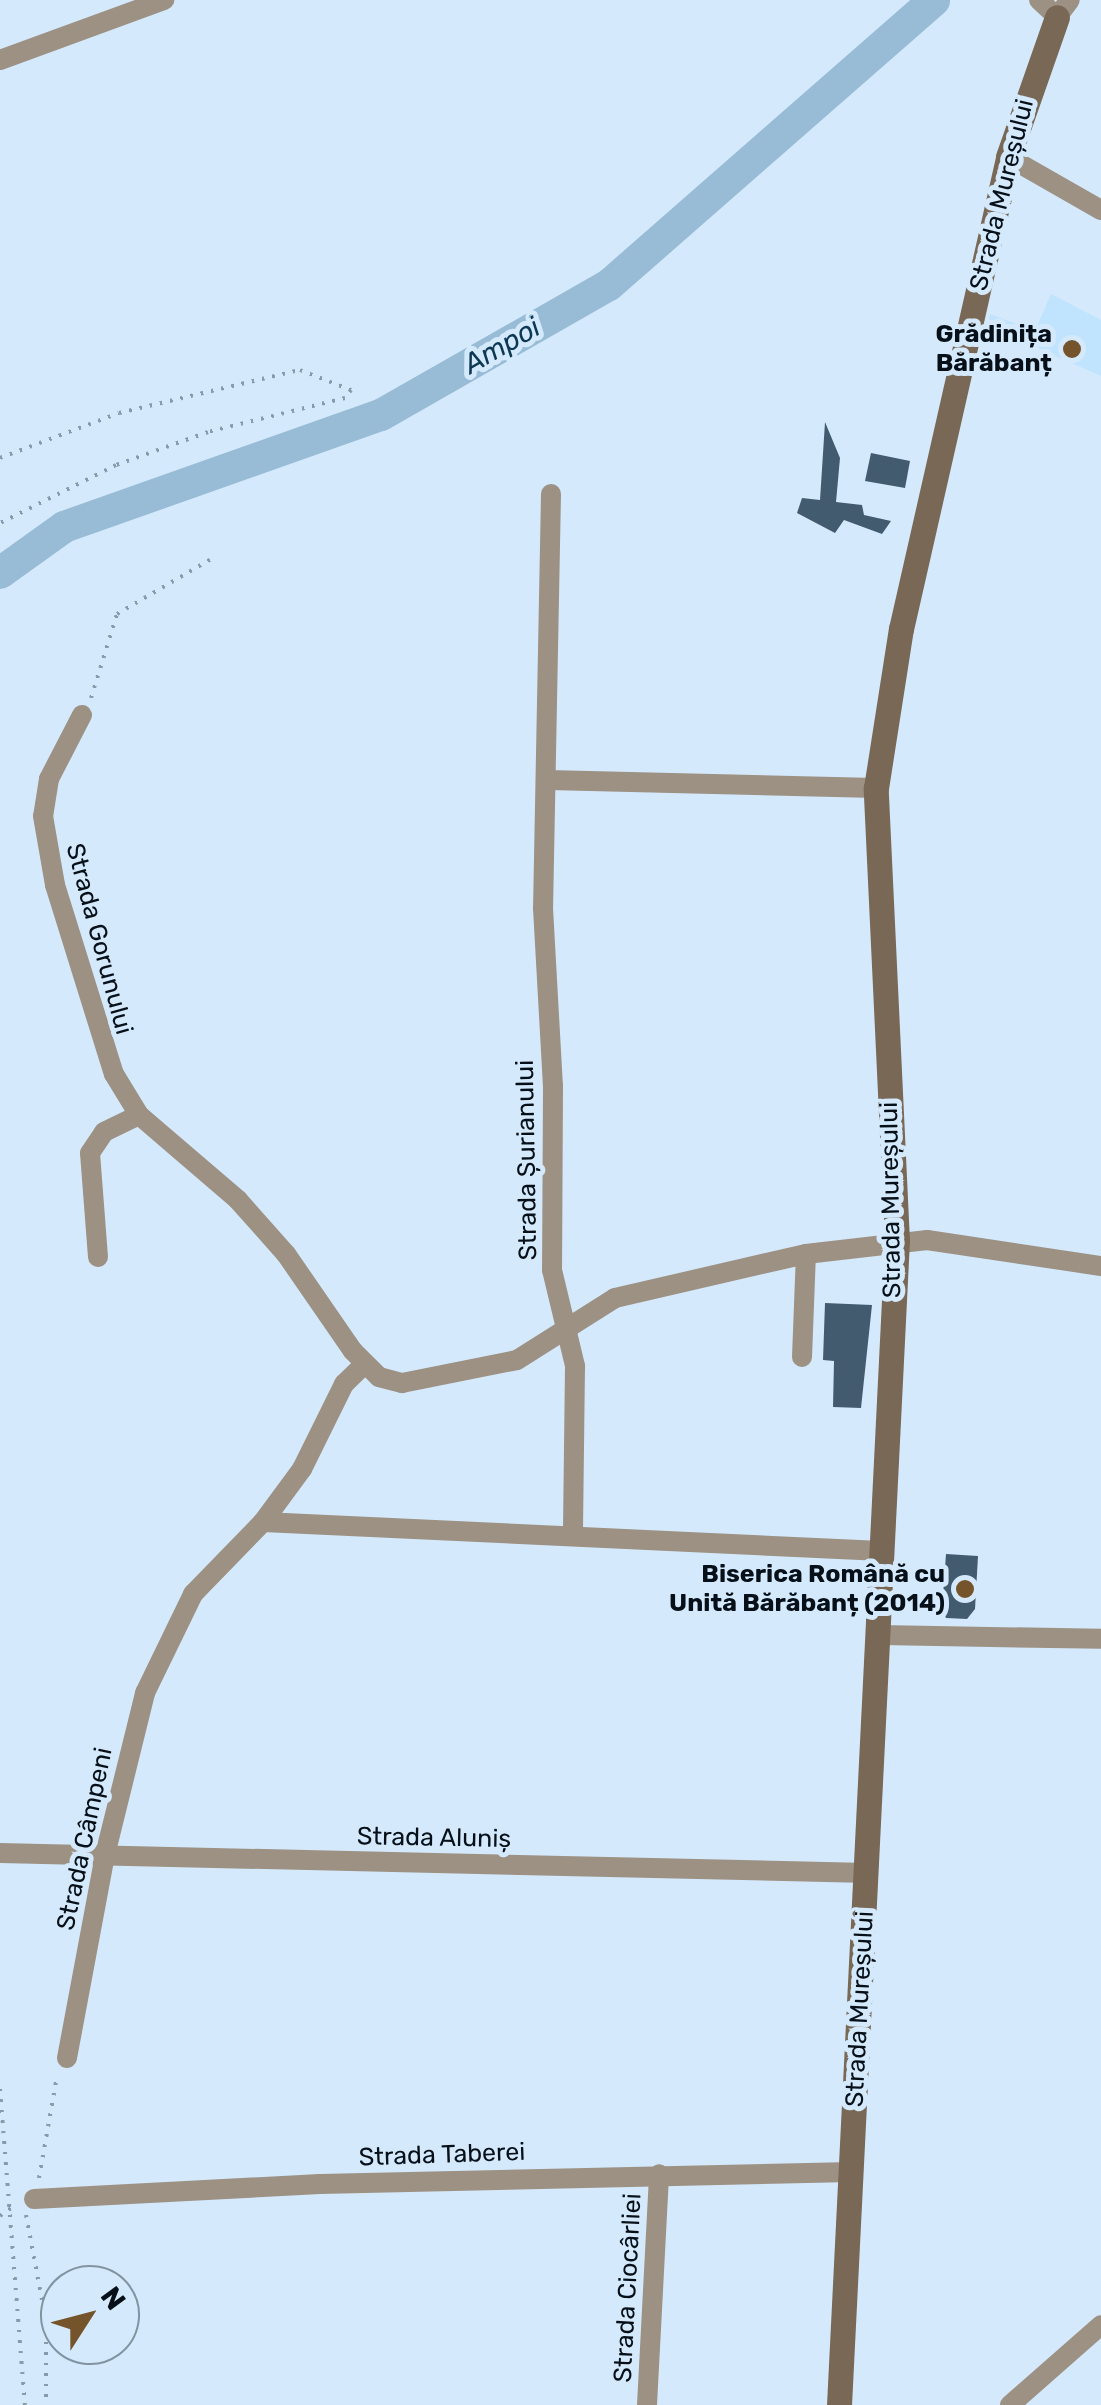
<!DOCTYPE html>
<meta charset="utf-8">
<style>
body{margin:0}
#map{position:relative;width:1101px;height:2405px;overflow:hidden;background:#d4eafc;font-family:Rubik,sans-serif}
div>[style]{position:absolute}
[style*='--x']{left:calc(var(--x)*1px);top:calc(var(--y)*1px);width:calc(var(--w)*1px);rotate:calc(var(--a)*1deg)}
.built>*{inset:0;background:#c0e3fe}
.river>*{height:32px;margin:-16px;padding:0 16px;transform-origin:16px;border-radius:16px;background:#98bbd6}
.building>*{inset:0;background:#435b6e}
.path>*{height:4px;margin-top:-2px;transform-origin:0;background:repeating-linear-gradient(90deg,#899aa8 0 2.5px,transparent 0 10.5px)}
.street>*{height:20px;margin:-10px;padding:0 10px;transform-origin:10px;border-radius:10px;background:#9d9184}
.secondary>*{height:25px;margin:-12.5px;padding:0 12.5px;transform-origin:12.5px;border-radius:12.5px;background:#796855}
.dots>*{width:28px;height:28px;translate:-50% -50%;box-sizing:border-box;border:5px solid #d4eafc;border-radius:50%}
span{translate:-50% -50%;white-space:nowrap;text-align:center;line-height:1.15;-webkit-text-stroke:10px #d4eafc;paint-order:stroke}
.street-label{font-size:25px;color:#071018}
.poi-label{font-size:25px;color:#071018;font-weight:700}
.right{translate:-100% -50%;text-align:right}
.water-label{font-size:28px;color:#0d3854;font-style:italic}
.north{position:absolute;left:40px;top:2265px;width:100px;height:100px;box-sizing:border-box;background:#d4eafc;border:2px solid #8293a1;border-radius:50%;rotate:54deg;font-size:28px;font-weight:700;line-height:40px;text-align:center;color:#071018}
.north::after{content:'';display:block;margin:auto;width:35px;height:45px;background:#75542b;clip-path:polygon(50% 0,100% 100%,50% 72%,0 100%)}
</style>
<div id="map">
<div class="built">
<i style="clip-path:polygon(1051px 294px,1101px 320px,1101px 376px,988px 326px,990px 314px,1035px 331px)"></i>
</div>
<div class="river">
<i style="--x:0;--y:573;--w:79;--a:-35.7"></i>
<i style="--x:64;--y:527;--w:336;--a:-19.5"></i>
<i style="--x:381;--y:415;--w:262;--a:-29.7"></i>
<i style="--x:609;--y:285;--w:432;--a:-41.2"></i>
</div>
<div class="building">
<i style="clip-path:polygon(825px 422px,840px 458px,836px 502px,862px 505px,864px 515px,891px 521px,882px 534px,844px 520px,835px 533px,797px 513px,802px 498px,820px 500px)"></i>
<i style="clip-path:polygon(871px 453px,910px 461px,905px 488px,865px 481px)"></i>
<i style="clip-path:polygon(825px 1303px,872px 1305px,861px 1408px,833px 1407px,834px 1361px,823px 1360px)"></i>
<i style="clip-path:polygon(946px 1554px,978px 1556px,975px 1609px,967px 1619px,946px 1618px,942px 1609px)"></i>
</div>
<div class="path">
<i style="--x:0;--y:458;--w:127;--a:-20.7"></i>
<i style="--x:119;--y:413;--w:186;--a:-13.4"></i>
<i style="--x:300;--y:370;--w:55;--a:21.4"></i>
<i style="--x:351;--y:390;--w:10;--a:127"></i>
<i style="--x:345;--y:398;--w:141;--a:166.1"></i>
<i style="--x:208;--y:432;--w:98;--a:160.3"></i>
<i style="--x:116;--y:465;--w:130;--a:153.4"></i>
<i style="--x:91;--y:698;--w:88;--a:-72.8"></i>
<i style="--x:117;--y:614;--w:111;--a:-30.3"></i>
<i style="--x:0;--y:2089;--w:317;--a:85.5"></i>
<i style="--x:39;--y:2178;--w:104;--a:-80"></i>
<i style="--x:26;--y:2215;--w:108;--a:79.3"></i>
<i style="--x:46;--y:2321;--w:84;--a:90"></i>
<i style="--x:0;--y:2216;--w:14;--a:-36"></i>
</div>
<div class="street">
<i style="--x:1039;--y:0;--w:25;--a:43"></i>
<i style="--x:1057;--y:17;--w:21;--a:-53"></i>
<i style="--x:0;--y:60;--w:175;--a:-20.1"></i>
<i style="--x:1008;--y:157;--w:107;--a:29.7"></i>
<i style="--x:551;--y:494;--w:414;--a:91.1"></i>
<i style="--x:543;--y:908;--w:178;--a:86.8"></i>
<i style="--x:553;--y:1086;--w:184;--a:90.3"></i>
<i style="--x:552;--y:1270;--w:99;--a:76.5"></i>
<i style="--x:575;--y:1366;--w:170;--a:90.7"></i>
<i style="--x:82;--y:715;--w:72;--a:117.3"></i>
<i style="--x:49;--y:779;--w:37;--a:99"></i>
<i style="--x:43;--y:816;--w:70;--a:80.1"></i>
<i style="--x:55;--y:885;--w:198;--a:72.7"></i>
<i style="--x:114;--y:1074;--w:48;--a:58.6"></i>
<i style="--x:139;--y:1115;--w:130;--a:40.6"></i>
<i style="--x:238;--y:1200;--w:72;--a:48.4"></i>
<i style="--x:286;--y:1254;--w:118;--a:55.4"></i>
<i style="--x:353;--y:1351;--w:37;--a:45"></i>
<i style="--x:379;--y:1377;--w:24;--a:15"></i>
<i style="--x:402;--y:1383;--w:117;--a:-11.3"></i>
<i style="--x:517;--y:1360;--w:116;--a:-32.3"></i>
<i style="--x:615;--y:1298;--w:196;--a:-13"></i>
<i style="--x:806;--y:1254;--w:122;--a:-6.6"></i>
<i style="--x:927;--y:1240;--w:176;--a:8.5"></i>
<i style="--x:548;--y:780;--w:328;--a:1.4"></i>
<i style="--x:98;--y:1257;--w:104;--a:-94.4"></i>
<i style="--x:90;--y:1153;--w:25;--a:-56"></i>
<i style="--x:104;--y:1132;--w:39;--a:-26"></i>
<i style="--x:802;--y:1357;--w:103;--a:-87.8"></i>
<i style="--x:263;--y:1522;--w:619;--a:2.69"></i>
<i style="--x:880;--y:1635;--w:221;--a:1"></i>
<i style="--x:0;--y:1853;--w:868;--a:1.32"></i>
<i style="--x:67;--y:2058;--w:207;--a:-79.4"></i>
<i style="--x:105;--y:1855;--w:167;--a:-76.1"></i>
<i style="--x:145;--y:1693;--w:110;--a:-64.1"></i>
<i style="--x:193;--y:1594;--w:100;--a:-45.8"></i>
<i style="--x:263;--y:1522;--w:66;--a:-53.7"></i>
<i style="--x:302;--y:1469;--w:95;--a:-63.7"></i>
<i style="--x:344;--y:1384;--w:28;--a:-44"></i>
<i style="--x:34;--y:2199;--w:286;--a:-3"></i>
<i style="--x:320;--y:2184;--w:532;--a:-1.29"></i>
<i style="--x:647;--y:2405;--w:231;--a:-87"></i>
<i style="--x:1010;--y:2405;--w:121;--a:-41.3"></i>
</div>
<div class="secondary">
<i style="--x:839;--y:2405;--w:1165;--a:-87.15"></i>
<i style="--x:897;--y:1241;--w:453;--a:-92.7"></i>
<i style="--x:876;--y:788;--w:161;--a:-81.1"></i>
<i style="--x:901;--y:629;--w:484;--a:-77.2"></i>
<i style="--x:1008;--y:157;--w:148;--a:-70.7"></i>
</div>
<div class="dots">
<i style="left:1072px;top:349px;background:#75542b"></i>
<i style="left:965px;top:1589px;background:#75542b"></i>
</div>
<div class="street-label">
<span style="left:1002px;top:195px;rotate:-76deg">Strada Mureșului</span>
<span style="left:99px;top:939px;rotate:75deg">Strada Gorunului</span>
<span style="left:527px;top:1160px;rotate:-91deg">Strada Șurianului</span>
<span style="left:891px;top:1200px;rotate:-91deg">Strada Mureșului</span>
<span style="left:434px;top:1838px;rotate:1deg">Strada Aluniș</span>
<span style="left:85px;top:1839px;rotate:-78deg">Strada Câmpeni</span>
<span style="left:860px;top:2009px;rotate:-87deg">Strada Mureșului</span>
<span style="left:442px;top:2155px;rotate:-2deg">Strada Taberei</span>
<span style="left:628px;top:2288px;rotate:-87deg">Strada Ciocârliei</span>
</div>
<div class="poi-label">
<span class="right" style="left:1052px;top:349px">Grădinița<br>Bărăbanț</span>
<span class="right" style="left:945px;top:1589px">Biserica Română cu<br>Unită Bărăbanț (2014)</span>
</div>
<div class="water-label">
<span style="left:502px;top:346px;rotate:-30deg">Ampoi</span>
</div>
<div class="north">N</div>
</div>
